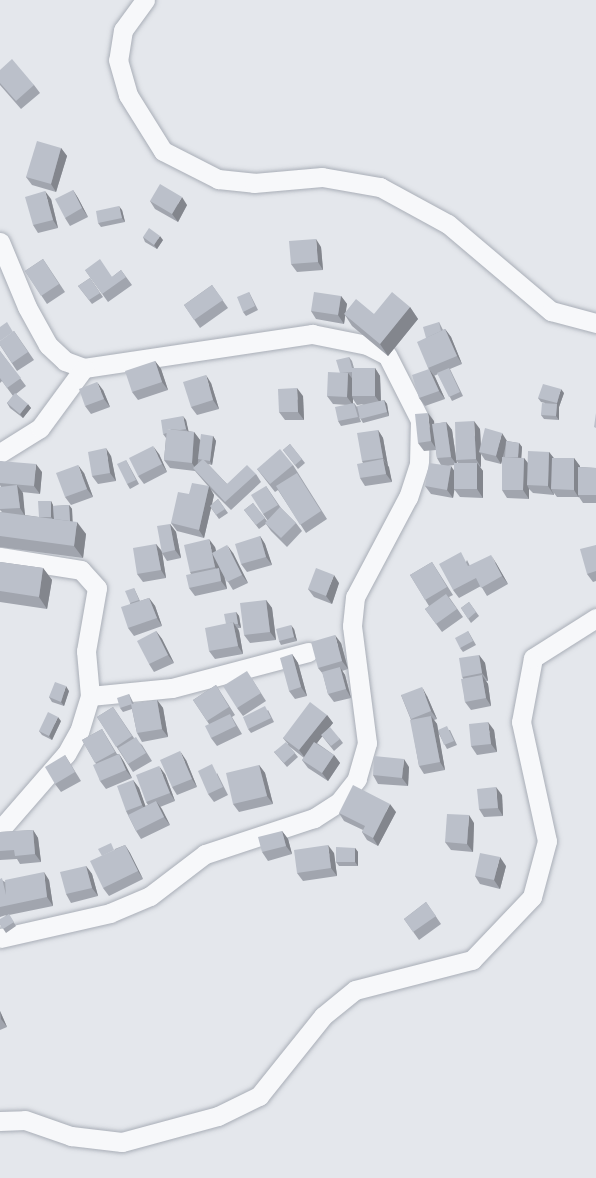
<!DOCTYPE html>
<style>
body{margin:0}
#map{position:relative;width:596px;height:1178px;overflow:hidden;background:#e4e7ec;font-family:"Roboto Condensed",sans-serif}
div>[style]{position:absolute}
[style*='--x']{left:calc(var(--x)*1px);top:calc(var(--y)*1px);width:calc(var(--w)*1px);rotate:calc(var(--a)*1deg)}
.roads{filter:drop-shadow(0 0 2px #a9aeb7) drop-shadow(0 0 2px #a9aeb7)}
.minor>*{height:19px;margin:-9.5px;padding:0 9.5px;transform-origin:9.5px;border-radius:9.5px;background:#f7f8fa}
.wall>*{inset:0;background:#a1a5ae}
.shaded-wall>*{inset:0;background:#83868d}
.building>*{inset:0;background:#bbc0ca}
span{translate:-50% -50%;white-space:nowrap;text-align:center;line-height:1.15;-webkit-text-stroke:5px #f4f6f9;paint-order:stroke}
</style>
<div id="map">
<div class="roads">
<div class="minor">
<i style="--x:145;--y:0;--w:37;--a:126"></i>
<i style="--x:123;--y:30;--w:30;--a:99"></i>
<i style="--x:118;--y:60;--w:36;--a:74"></i>
<i style="--x:128;--y:95;--w:66;--a:58"></i>
<i style="--x:163;--y:151;--w:62;--a:27"></i>
<i style="--x:218;--y:179;--w:36;--a:6"></i>
<i style="--x:254;--y:183;--w:68;--a:-5"></i>
<i style="--x:322;--y:177;--w:59;--a:9.8"></i>
<i style="--x:380;--y:187;--w:77;--a:28.6"></i>
<i style="--x:448;--y:224;--w:135;--a:40.2"></i>
<i style="--x:551;--y:311;--w:47;--a:14.9"></i>
<i style="--x:0;--y:242;--w:70;--a:67.4"></i>
<i style="--x:27;--y:307;--w:43;--a:61.1"></i>
<i style="--x:48;--y:345;--w:23;--a:43"></i>
<i style="--x:65;--y:361;--w:20;--a:20"></i>
<i style="--x:84;--y:368;--w:231;--a:-8.5"></i>
<i style="--x:312;--y:334;--w:56;--a:11.3"></i>
<i style="--x:367;--y:345;--w:22;--a:27"></i>
<i style="--x:387;--y:355;--w:73;--a:63.1"></i>
<i style="--x:420;--y:420;--w:44;--a:91.3"></i>
<i style="--x:419;--y:464;--w:35;--a:108"></i>
<i style="--x:408;--y:497;--w:113;--a:117.9"></i>
<i style="--x:355;--y:597;--w:29;--a:96"></i>
<i style="--x:352;--y:626;--w:118;--a:82.7"></i>
<i style="--x:367;--y:743;--w:37;--a:106"></i>
<i style="--x:357;--y:779;--w:29;--a:128"></i>
<i style="--x:339;--y:802;--w:30;--a:147"></i>
<i style="--x:314;--y:818;--w:115;--a:161.7"></i>
<i style="--x:205;--y:854;--w:69;--a:142.6"></i>
<i style="--x:150;--y:896;--w:43;--a:157"></i>
<i style="--x:110;--y:913;--w:113;--a:167.2"></i>
<i style="--x:0;--y:453;--w:47;--a:-32"></i>
<i style="--x:40;--y:428;--w:74;--a:-53.7"></i>
<i style="--x:0;--y:557;--w:82;--a:9.1"></i>
<i style="--x:81;--y:570;--w:24;--a:48"></i>
<i style="--x:97;--y:588;--w:64;--a:99.9"></i>
<i style="--x:86;--y:651;--w:45;--a:84.9"></i>
<i style="--x:90;--y:696;--w:37;--a:107"></i>
<i style="--x:79;--y:731;--w:26;--a:119"></i>
<i style="--x:66;--y:754;--w:101;--a:131"></i>
<i style="--x:90;--y:696;--w:82;--a:-5.6"></i>
<i style="--x:172;--y:688;--w:141;--a:-14.8"></i>
<i style="--x:0;--y:1121;--w:25;--a:-2"></i>
<i style="--x:25;--y:1120;--w:49;--a:19.2"></i>
<i style="--x:71;--y:1136;--w:51;--a:6.7"></i>
<i style="--x:122;--y:1142;--w:99;--a:-15.2"></i>
<i style="--x:218;--y:1116;--w:46;--a:-26"></i>
<i style="--x:259;--y:1096;--w:102;--a:-51.3"></i>
<i style="--x:323;--y:1016;--w:41;--a:-39.1"></i>
<i style="--x:355;--y:990;--w:121;--a:-14.4"></i>
<i style="--x:472;--y:960;--w:87;--a:-46.4"></i>
<i style="--x:532;--y:897;--w:58;--a:-75"></i>
<i style="--x:547;--y:841;--w:122;--a:-102.3"></i>
<i style="--x:521;--y:722;--w:65;--a:-79.4"></i>
<i style="--x:533;--y:658;--w:75;--a:-32.4"></i>
</div>
</div>
<div class="wall">
<i style="clip-path:polygon(0 70px,34px 85px,40px 93px,21px 109px,0 85px)"></i>
<i style="clip-path:polygon(61px 148px,67px 156px,56px 192px,32px 185px,26px 177px)"></i>
<i style="clip-path:polygon(73px 190px,78px 198px,88px 217px,70px 226px,65px 218px)"></i>
<i style="clip-path:polygon(51px 199px,58px 228px,38px 233px,33px 225px)"></i>
<i style="clip-path:polygon(150px 201px,187px 205px,178px 222px,155px 209px)"></i>
<i style="clip-path:polygon(122px 210px,125px 222px,101px 227px,98px 223px)"></i>
<i style="clip-path:polygon(143px 237px,163px 240px,157px 249px,145px 242px)"></i>
<i style="clip-path:polygon(321px 247px,323px 270px,297px 272px,291px 264px)"></i>
<i style="clip-path:polygon(43px 259px,65px 292px,47px 304px,25px 271px)"></i>
<i style="clip-path:polygon(85px 270px,112px 277px,121px 270px,132px 285px,108px 302px)"></i>
<i style="clip-path:polygon(90px 278px,103px 297px,92px 304px,78px 286px)"></i>
<i style="clip-path:polygon(212px 285px,228px 308px,200px 328px,184px 305px)"></i>
<i style="clip-path:polygon(249px 292px,258px 310px,246px 316px,243px 312px)"></i>
<i style="clip-path:polygon(341px 296px,347px 304px,345px 312px,374px 314px,410px 307px,418px 319px,388px 356px,352px 326px,345px 315px,344px 324px,316px 319px,311px 311px)"></i>
<i style="clip-path:polygon(439px 322px,443px 330px,445px 329px,451px 337px,462px 364px,450px 369px,463px 396px,452px 401px,438px 374px,434px 376px,428px 368px,426px 338px)"></i>
<i style="clip-path:polygon(14px 331px,34px 360px,17px 371px,0 345px)"></i>
<i style="clip-path:polygon(0 351px,26px 386px,16px 394px,31px 408px,23px 418px,10px 408px,7px 403px,13px 396px,2px 381px,0 383px)"></i>
<i style="clip-path:polygon(evenodd,349px 357px,352px 361px,354px 368px,375px 368px,380px 376px,381px 401px,384px 400px,387px 404px,389px 416px,363px 423px,359px 416px,361px 422px,341px 426px,338px 421px,347px 405px,333px 404px,327px 396px,349px 357px,353px 399px,357px 405px,364px 404px,357px 407px,354px 403px,353px 403px,353px 399px)"></i>
<i style="clip-path:polygon(155px 361px,161px 369px,168px 390px,138px 400px,132px 392px)"></i>
<i style="clip-path:polygon(429px 369px,435px 377px,445px 399px,425px 406px,419px 398px)"></i>
<i style="clip-path:polygon(211px 383px,219px 409px,197px 415px,191px 407px)"></i>
<i style="clip-path:polygon(103px 390px,110px 407px,91px 414px,85px 406px)"></i>
<i style="clip-path:polygon(564px 393px,559px 407px,559px 420px,544px 419px,541px 415px,545px 403px,541px 402px,538px 398px)"></i>
<i style="clip-path:polygon(303px 396px,304px 420px,285px 420px,279px 412px)"></i>
<i style="clip-path:polygon(186px 420px,188px 431px,194px 432px,200px 440px,213px 436px,216px 441px,212px 465px,208px 464px,227px 484px,256px 474px,261px 482px,231px 510px,209px 488px,214px 495px,212px 504px,218px 499px,228px 513px,219px 519px,211px 508px,204px 538px,177px 531px,171px 523px,189px 494px,208px 486px,195px 471px,170px 468px,164px 460px,166px 438px,163px 434px)"></i>
<i style="clip-path:polygon(evenodd,434px 421px,434px 424px,446px 422px,452px 430px,457px 463px,458px 463px,456px 460px,480px 429px,481px 446px,507px 441px,519px 443px,522px 447px,521px 458px,524px 458px,528px 463px,549px 452px,554px 458px,574px 458px,580px 467px,596px 468px,596px 503px,583px 503px,579px 497px,557px 497px,554px 493px,554px 495px,533px 493px,529px 489px,529px 499px,507px 498px,502px 490px,502px 461px,501px 464px,485px 460px,481px 454px,481px 467px,480px 467px,483px 471px,483px 498px,460px 497px,454px 489px,453px 498px,431px 494px,425px 486px,441px 465px,437px 458px,436px 450px,424px 451px,418px 443px,434px 421px,454px 465px,454px 471px,448px 466px,454px 465px)"></i>
<i style="clip-path:polygon(378px 430px,383px 438px,388px 466px,392px 482px,365px 486px,360px 478px,363px 463px,362px 461px)"></i>
<i style="clip-path:polygon(290px 444px,305px 463px,298px 469px,283px 450px)"></i>
<i style="clip-path:polygon(159px 454px,167px 472px,144px 484px,138px 476px)"></i>
<i style="clip-path:polygon(111px 456px,116px 481px,98px 484px,92px 476px)"></i>
<i style="clip-path:polygon(126px 460px,139px 484px,130px 489px,127px 484px)"></i>
<i style="clip-path:polygon(0 461px,42px 472px,40px 494px,22px 492px,25px 515px,39px 517px,51px 501px,53px 506px,69px 505px,72px 509px,72px 522px,86px 534px,83px 558px,0 547px,0 512px,2px 512px,0 510px,0 487px,1px 487px,0 485px)"></i>
<i style="clip-path:polygon(293px 465px,327px 519px,306px 533px,278px 490px,275px 492px,257px 469px)"></i>
<i style="clip-path:polygon(84px 473px,93px 497px,71px 505px,65px 497px)"></i>
<i style="clip-path:polygon(266px 486px,281px 508px,296px 523px,302px 531px,287px 547px,271px 531px,266px 524px,259px 529px,244px 510px,253px 503px,267px 521px,268px 521px,263px 514px)"></i>
<i style="clip-path:polygon(170px 524px,176px 532px,181px 558px,167px 561px,162px 553px,166px 578px,143px 582px,137px 574px,156px 544px,162px 551px)"></i>
<i style="clip-path:polygon(260px 536px,265px 544px,272px 565px,247px 572px,241px 564px)"></i>
<i style="clip-path:polygon(596px 545px,596px 581px,593px 582px,587px 574px)"></i>
<i style="clip-path:polygon(215px 547px,216px 551px,233px 553px,248px 583px,233px 590px,225px 577px,227px 589px,195px 596px,189px 588px,191px 574px,190px 572px)"></i>
<i style="clip-path:polygon(467px 560px,470px 566px,496px 563px,508px 584px,487px 596px,481px 586px,459px 598px,453px 590px)"></i>
<i style="clip-path:polygon(0 562px,43px 568px,52px 580px,47px 609px,0 602px)"></i>
<i style="clip-path:polygon(432px 562px,453px 595px,449px 597px,463px 617px,442px 632px,425px 609px,429px 606px,410px 575px)"></i>
<i style="clip-path:polygon(339px 583px,332px 604px,314px 597px,308px 589px)"></i>
<i style="clip-path:polygon(134px 588px,140px 601px,149px 598px,155px 606px,162px 626px,134px 636px,128px 628px,130px 604px)"></i>
<i style="clip-path:polygon(266px 600px,272px 608px,276px 640px,250px 643px,244px 635px)"></i>
<i style="clip-path:polygon(469px 602px,479px 616px,471px 623px,461px 608px)"></i>
<i style="clip-path:polygon(236px 612px,239px 616px,241px 628px,238px 628px,239px 631px,243px 654px,215px 659px,209px 651px,226px 624px)"></i>
<i style="clip-path:polygon(294px 629px,297px 641px,281px 645px,279px 641px)"></i>
<i style="clip-path:polygon(156px 631px,162px 639px,174px 663px,154px 672px,149px 664px)"></i>
<i style="clip-path:polygon(468px 631px,476px 645px,463px 652px,460px 648px)"></i>
<i style="clip-path:polygon(341px 643px,348px 669px,342px 671px,345px 675px,351px 698px,334px 702px,328px 694px,323px 674px,318px 668px)"></i>
<i style="clip-path:polygon(292px 654px,298px 663px,307px 696px,295px 699px,289px 691px)"></i>
<i style="clip-path:polygon(479px 655px,485px 663px,488px 681px,486px 681px,488px 684px,491px 706px,471px 710px,465px 702px,463px 678px,462px 677px)"></i>
<i style="clip-path:polygon(252px 679px,266px 701px,243px 716px,237px 708px)"></i>
<i style="clip-path:polygon(216px 685px,235px 715px,232px 717px,242px 734px,217px 746px,211px 738px,209px 724px,193px 700px)"></i>
<i style="clip-path:polygon(69px 691px,64px 706px,52px 702px,49px 697px)"></i>
<i style="clip-path:polygon(129px 694px,134px 704px,157px 700px,163px 708px,168px 737px,142px 742px,137px 733px,132px 709px,123px 712px,120px 708px)"></i>
<i style="clip-path:polygon(401px 695px,427px 696px,437px 719px,434px 720px,437px 724px,438px 730px,450px 730px,457px 745px,447px 749px,438px 732px,445px 770px,424px 774px,419px 766px,411px 720px)"></i>
<i style="clip-path:polygon(113px 707px,134px 738px,142px 745px,152px 761px,133px 772px,97px 717px)"></i>
<i style="clip-path:polygon(268px 710px,274px 722px,251px 733px,248px 729px)"></i>
<i style="clip-path:polygon(327px 715px,333px 723px,327px 730px,340px 739px,343px 743px,334px 751px,322px 736px,317px 743px,334px 755px,340px 763px,328px 781px,308px 768px,302px 760px,304px 758px,289px 746px,298px 757px,287px 767px,274px 752px,288px 744px,283px 738px)"></i>
<i style="clip-path:polygon(61px 721px,52px 740px,42px 735px,39px 731px)"></i>
<i style="clip-path:polygon(102px 729px,117px 754px,119px 754px,124px 762px,132px 778px,106px 789px,100px 781px,96px 764px,82px 740px)"></i>
<i style="clip-path:polygon(494px 730px,497px 752px,477px 755px,471px 746px)"></i>
<i style="clip-path:polygon(65px 755px,81px 781px,61px 792px,55px 784px)"></i>
<i style="clip-path:polygon(186px 760px,197px 787px,177px 795px,172px 787px)"></i>
<i style="clip-path:polygon(259px 765px,265px 773px,273px 804px,239px 812px,233px 804px)"></i>
<i style="clip-path:polygon(409px 767px,408px 786px,378px 784px,373px 775px)"></i>
<i style="clip-path:polygon(217px 773px,228px 795px,214px 802px,208px 794px)"></i>
<i style="clip-path:polygon(165px 774px,175px 801px,160px 807px,170px 825px,141px 839px,136px 831px,126px 811px,133px 780px,139px 788px,145px 806px,148px 805px,146px 802px)"></i>
<i style="clip-path:polygon(502px 795px,503px 816px,484px 817px,479px 809px)"></i>
<i style="clip-path:polygon(396px 812px,378px 846px,367px 840px,362px 832px,363px 830px,344px 821px,339px 813px)"></i>
<i style="clip-path:polygon(474px 823px,473px 852px,451px 850px,445px 842px)"></i>
<i style="clip-path:polygon(33px 830px,38px 838px,41px 862px,20px 864px,17px 859px,0 860px,0 832px)"></i>
<i style="clip-path:polygon(282px 831px,288px 839px,292px 854px,268px 861px,262px 852px)"></i>
<i style="clip-path:polygon(125px 845px,130px 853px,143px 879px,109px 896px,103px 888px,115px 849px)"></i>
<i style="clip-path:polygon(355px 848px,358px 852px,358px 866px,339px 866px,336px 862px)"></i>
<i style="clip-path:polygon(334px 853px,337px 876px,303px 881px,297px 873px)"></i>
<i style="clip-path:polygon(86px 866px,92px 874px,98px 896px,71px 903px,66px 894px)"></i>
<i style="clip-path:polygon(506px 866px,500px 889px,480px 884px,475px 876px)"></i>
<i style="clip-path:polygon(0 879px,5px 882px,49px 880px,53px 906px,9px 915px,16px 926px,6px 933px,0 924px,6px 915px,0 917px)"></i>
<i style="clip-path:polygon(426px 902px,441px 924px,419px 940px,404px 919px)"></i>
<i style="clip-path:polygon(0 1011px,7px 1027px,0 1030px)"></i>
</div>
<div class="shaded-wall">
<i style="clip-path:polygon(61px 148px,67px 156px,56px 192px,51px 184px)"></i>
<i style="clip-path:polygon(73px 190px,78px 198px,88px 217px,82px 208px)"></i>
<i style="clip-path:polygon(45px 191px,51px 199px,58px 228px,53px 220px)"></i>
<i style="clip-path:polygon(182px 197px,187px 205px,178px 222px,172px 214px)"></i>
<i style="clip-path:polygon(119px 206px,122px 210px,125px 222px,122px 218px)"></i>
<i style="clip-path:polygon(160px 236px,163px 240px,157px 249px,154px 245px)"></i>
<i style="clip-path:polygon(316px 239px,321px 247px,323px 270px,318px 262px)"></i>
<i style="clip-path:polygon(341px 296px,347px 304px,344px 324px,338px 315px)"></i>
<i style="clip-path:polygon(410px 307px,418px 319px,388px 356px,380px 344px)"></i>
<i style="clip-path:polygon(445px 329px,451px 337px,462px 364px,457px 356px)"></i>
<i style="clip-path:polygon(155px 361px,161px 369px,168px 390px,162px 382px)"></i>
<i style="clip-path:polygon(375px 368px,380px 376px,381px 404px,375px 396px)"></i>
<i style="clip-path:polygon(429px 369px,435px 377px,445px 399px,439px 391px)"></i>
<i style="clip-path:polygon(348px 373px,354px 381px,352px 396px,353px 399px,353px 405px,347px 397px)"></i>
<i style="clip-path:polygon(206px 375px,211px 383px,219px 409px,213px 400px)"></i>
<i style="clip-path:polygon(97px 382px,103px 390px,110px 407px,104px 399px)"></i>
<i style="clip-path:polygon(297px 388px,303px 396px,304px 420px,298px 412px)"></i>
<i style="clip-path:polygon(561px 389px,564px 393px,559px 407px,559px 420px,556px 416px,557px 403px)"></i>
<i style="clip-path:polygon(384px 400px,387px 404px,389px 416px,387px 412px)"></i>
<i style="clip-path:polygon(28px 404px,31px 408px,23px 418px,20px 414px)"></i>
<i style="clip-path:polygon(428px 413px,434px 421px,437px 450px,431px 441px)"></i>
<i style="clip-path:polygon(183px 416px,186px 420px,189px 433px,186px 429px)"></i>
<i style="clip-path:polygon(474px 421px,480px 429px,481px 452px,479px 452px,481px 454px,481px 467px,476px 459px)"></i>
<i style="clip-path:polygon(446px 422px,452px 430px,457px 465px,451px 457px)"></i>
<i style="clip-path:polygon(378px 430px,383px 438px,388px 466px,383px 458px)"></i>
<i style="clip-path:polygon(194px 432px,200px 440px,197px 471px,192px 463px)"></i>
<i style="clip-path:polygon(502px 433px,507px 441px,501px 464px,496px 456px)"></i>
<i style="clip-path:polygon(213px 436px,216px 441px,212px 465px,210px 461px)"></i>
<i style="clip-path:polygon(519px 443px,522px 447px,521px 463px,518px 459px)"></i>
<i style="clip-path:polygon(153px 446px,159px 454px,167px 472px,162px 464px)"></i>
<i style="clip-path:polygon(106px 448px,111px 456px,116px 481px,110px 473px)"></i>
<i style="clip-path:polygon(549px 452px,555px 460px,551px 489px,554px 495px,548px 486px)"></i>
<i style="clip-path:polygon(524px 458px,530px 466px,527px 485px,529px 489px,529px 499px,523px 490px)"></i>
<i style="clip-path:polygon(574px 458px,580px 466px,579px 495px,578px 495px,579px 498px,574px 490px)"></i>
<i style="clip-path:polygon(383px 459px,389px 467px,392px 482px,386px 474px)"></i>
<i style="clip-path:polygon(477px 463px,483px 471px,483px 498px,477px 489px)"></i>
<i style="clip-path:polygon(36px 464px,42px 472px,40px 494px,34px 486px)"></i>
<i style="clip-path:polygon(78px 465px,84px 473px,93px 497px,87px 489px)"></i>
<i style="clip-path:polygon(451px 466px,457px 475px,453px 498px,447px 490px)"></i>
<i style="clip-path:polygon(17px 485px,23px 493px,25px 516px,20px 508px)"></i>
<i style="clip-path:polygon(209px 486px,214px 495px,204px 538px,199px 530px)"></i>
<i style="clip-path:polygon(51px 501px,53px 505px,54px 521px,51px 517px)"></i>
<i style="clip-path:polygon(69px 505px,72px 509px,73px 526px,70px 522px)"></i>
<i style="clip-path:polygon(77px 522px,86px 534px,83px 558px,74px 546px)"></i>
<i style="clip-path:polygon(170px 524px,176px 532px,181px 558px,175px 550px)"></i>
<i style="clip-path:polygon(260px 536px,265px 544px,272px 565px,266px 557px)"></i>
<i style="clip-path:polygon(209px 539px,215px 547px,220px 569px,224px 576px,227px 589px,221px 581px,220px 574px,215px 567px)"></i>
<i style="clip-path:polygon(156px 544px,162px 552px,166px 578px,161px 570px)"></i>
<i style="clip-path:polygon(227px 545px,233px 553px,248px 583px,242px 575px)"></i>
<i style="clip-path:polygon(491px 555px,496px 563px,508px 584px,502px 576px)"></i>
<i style="clip-path:polygon(43px 568px,52px 580px,47px 609px,39px 597px)"></i>
<i style="clip-path:polygon(334px 575px,339px 583px,332px 604px,326px 596px)"></i>
<i style="clip-path:polygon(149px 598px,155px 606px,162px 626px,157px 618px)"></i>
<i style="clip-path:polygon(266px 600px,272px 608px,276px 640px,270px 632px)"></i>
<i style="clip-path:polygon(236px 612px,239px 616px,241px 628px,238px 624px)"></i>
<i style="clip-path:polygon(233px 622px,239px 631px,243px 654px,238px 646px)"></i>
<i style="clip-path:polygon(291px 625px,294px 629px,297px 641px,294px 637px)"></i>
<i style="clip-path:polygon(156px 631px,162px 639px,174px 663px,168px 655px)"></i>
<i style="clip-path:polygon(335px 635px,341px 643px,348px 669px,342px 661px)"></i>
<i style="clip-path:polygon(292px 654px,298px 663px,307px 696px,301px 687px)"></i>
<i style="clip-path:polygon(479px 655px,485px 663px,488px 681px,482px 673px)"></i>
<i style="clip-path:polygon(340px 667px,345px 675px,351px 698px,346px 689px)"></i>
<i style="clip-path:polygon(482px 675px,488px 684px,491px 706px,486px 698px)"></i>
<i style="clip-path:polygon(66px 686px,69px 691px,64px 706px,61px 702px)"></i>
<i style="clip-path:polygon(422px 687px,427px 696px,437px 719px,431px 711px)"></i>
<i style="clip-path:polygon(157px 700px,163px 708px,168px 737px,162px 729px)"></i>
<i style="clip-path:polygon(327px 715px,333px 723px,305px 758px,299px 750px)"></i>
<i style="clip-path:polygon(431px 716px,437px 724px,445px 770px,440px 762px)"></i>
<i style="clip-path:polygon(58px 717px,61px 721px,52px 740px,49px 736px)"></i>
<i style="clip-path:polygon(488px 722px,494px 730px,497px 752px,491px 744px)"></i>
<i style="clip-path:polygon(180px 751px,186px 760px,197px 787px,192px 779px)"></i>
<i style="clip-path:polygon(119px 754px,124px 762px,132px 778px,126px 770px)"></i>
<i style="clip-path:polygon(334px 755px,340px 763px,328px 781px,322px 773px)"></i>
<i style="clip-path:polygon(404px 759px,409px 767px,408px 786px,402px 778px)"></i>
<i style="clip-path:polygon(259px 765px,265px 773px,273px 804px,267px 796px)"></i>
<i style="clip-path:polygon(159px 766px,165px 774px,175px 801px,170px 793px)"></i>
<i style="clip-path:polygon(133px 780px,139px 788px,148px 813px,142px 805px)"></i>
<i style="clip-path:polygon(496px 787px,502px 795px,503px 816px,498px 808px)"></i>
<i style="clip-path:polygon(156px 801px,162px 809px,170px 825px,164px 817px)"></i>
<i style="clip-path:polygon(390px 804px,396px 812px,378px 846px,373px 838px)"></i>
<i style="clip-path:polygon(469px 815px,474px 823px,473px 852px,467px 844px)"></i>
<i style="clip-path:polygon(33px 830px,38px 838px,41px 862px,35px 854px)"></i>
<i style="clip-path:polygon(282px 831px,288px 839px,292px 854px,286px 846px)"></i>
<i style="clip-path:polygon(125px 845px,130px 853px,143px 879px,138px 871px)"></i>
<i style="clip-path:polygon(328px 845px,334px 853px,337px 876px,331px 868px)"></i>
<i style="clip-path:polygon(355px 848px,358px 852px,358px 866px,355px 862px)"></i>
<i style="clip-path:polygon(500px 857px,506px 866px,500px 889px,494px 880px)"></i>
<i style="clip-path:polygon(86px 866px,92px 874px,98px 896px,92px 888px)"></i>
<i style="clip-path:polygon(44px 872px,49px 880px,53px 906px,47px 897px)"></i>
<i style="clip-path:polygon(0 1011px,7px 1027px,1px 1019px)"></i>
</div>
<div class="building">
<i style="clip-path:polygon(12px 59px,34px 85px,16px 101px,0 83px,0 70px)"></i>
<i style="clip-path:polygon(37px 141px,61px 148px,51px 184px,26px 177px)"></i>
<i style="clip-path:polygon(160px 184px,182px 197px,172px 214px,150px 201px)"></i>
<i style="clip-path:polygon(73px 190px,82px 208px,65px 218px,55px 199px)"></i>
<i style="clip-path:polygon(45px 191px,53px 220px,33px 225px,25px 197px)"></i>
<i style="clip-path:polygon(119px 206px,122px 218px,98px 223px,96px 211px)"></i>
<i style="clip-path:polygon(149px 228px,160px 236px,154px 245px,143px 237px)"></i>
<i style="clip-path:polygon(316px 239px,318px 262px,291px 264px,289px 241px)"></i>
<i style="clip-path:polygon(43px 259px,59px 284px,41px 296px,25px 271px)"></i>
<i style="clip-path:polygon(100px 259px,112px 277px,121px 270px,126px 277px,102px 294px,85px 270px)"></i>
<i style="clip-path:polygon(90px 278px,100px 293px,89px 300px,78px 286px)"></i>
<i style="clip-path:polygon(212px 285px,223px 300px,194px 320px,184px 305px)"></i>
<i style="clip-path:polygon(249px 292px,255px 306px,243px 312px,237px 297px)"></i>
<i style="clip-path:polygon(314px 292px,341px 296px,338px 315px,311px 311px)"></i>
<i style="clip-path:polygon(392px 292px,410px 307px,380px 344px,344px 314px,356px 299px,374px 314px)"></i>
<i style="clip-path:polygon(7px 322px,13px 332px,0 341px,0 327px)"></i>
<i style="clip-path:polygon(439px 322px,441px 331px,426px 338px,423px 327px)"></i>
<i style="clip-path:polygon(445px 329px,457px 356px,428px 368px,417px 342px)"></i>
<i style="clip-path:polygon(14px 331px,28px 352px,12px 363px,0 345px,0 341px)"></i>
<i style="clip-path:polygon(0 351px,21px 378px,7px 388px,0 378px)"></i>
<i style="clip-path:polygon(349px 357px,352px 368px,352px 372px,340px 373px,336px 360px)"></i>
<i style="clip-path:polygon(155px 361px,162px 382px,132px 392px,125px 371px)"></i>
<i style="clip-path:polygon(352px 368px,375px 368px,375px 396px,352px 396px)"></i>
<i style="clip-path:polygon(449px 368px,460px 392px,449px 397px,437px 373px)"></i>
<i style="clip-path:polygon(429px 369px,439px 391px,419px 398px,412px 375px)"></i>
<i style="clip-path:polygon(328px 372px,348px 373px,347px 397px,327px 396px)"></i>
<i style="clip-path:polygon(206px 375px,213px 400px,191px 407px,183px 382px)"></i>
<i style="clip-path:polygon(97px 382px,104px 399px,85px 406px,79px 389px)"></i>
<i style="clip-path:polygon(543px 384px,561px 389px,557px 403px,538px 398px)"></i>
<i style="clip-path:polygon(297px 388px,298px 412px,279px 412px,278px 389px)"></i>
<i style="clip-path:polygon(15px 393px,28px 404px,20px 414px,7px 403px)"></i>
<i style="clip-path:polygon(384px 400px,387px 412px,360px 419px,357px 406px)"></i>
<i style="clip-path:polygon(354px 403px,358px 417px,338px 421px,335px 407px)"></i>
<i style="clip-path:polygon(542px 403px,557px 404px,556px 416px,541px 415px)"></i>
<i style="clip-path:polygon(428px 413px,431px 441px,418px 443px,415px 414px)"></i>
<i style="clip-path:polygon(596px 413px,596px 428px,594px 427px)"></i>
<i style="clip-path:polygon(183px 416px,186px 429px,180px 430px,167px 429px,167px 433px,163px 434px,161px 420px)"></i>
<i style="clip-path:polygon(474px 421px,476px 459px,456px 460px,455px 422px)"></i>
<i style="clip-path:polygon(446px 422px,451px 457px,437px 458px,432px 424px)"></i>
<i style="clip-path:polygon(485px 428px,502px 433px,496px 456px,479px 452px)"></i>
<i style="clip-path:polygon(167px 429px,194px 432px,192px 463px,164px 460px)"></i>
<i style="clip-path:polygon(378px 430px,383px 458px,362px 461px,357px 433px)"></i>
<i style="clip-path:polygon(201px 434px,213px 436px,210px 461px,198px 459px)"></i>
<i style="clip-path:polygon(506px 441px,519px 443px,518px 457px,505px 457px)"></i>
<i style="clip-path:polygon(290px 444px,302px 459px,295px 465px,283px 450px)"></i>
<i style="clip-path:polygon(153px 446px,162px 464px,138px 476px,129px 458px)"></i>
<i style="clip-path:polygon(106px 448px,110px 473px,92px 476px,88px 452px)"></i>
<i style="clip-path:polygon(280px 449px,293px 465px,270px 484px,257px 469px)"></i>
<i style="clip-path:polygon(528px 451px,549px 452px,548px 486px,527px 485px)"></i>
<i style="clip-path:polygon(502px 457px,524px 458px,523px 490px,502px 490px)"></i>
<i style="clip-path:polygon(552px 458px,574px 458px,574px 490px,551px 489px)"></i>
<i style="clip-path:polygon(203px 459px,227px 484px,247px 465px,256px 474px,225px 502px,193px 468px)"></i>
<i style="clip-path:polygon(383px 459px,386px 474px,360px 478px,357px 464px)"></i>
<i style="clip-path:polygon(126px 460px,136px 480px,127px 484px,117px 464px)"></i>
<i style="clip-path:polygon(0 461px,36px 464px,34px 486px,0 483px)"></i>
<i style="clip-path:polygon(429px 463px,451px 466px,447px 490px,425px 486px)"></i>
<i style="clip-path:polygon(454px 463px,477px 463px,477px 489px,454px 489px)"></i>
<i style="clip-path:polygon(78px 465px,87px 489px,65px 497px,56px 473px)"></i>
<i style="clip-path:polygon(578px 467px,596px 468px,596px 495px,578px 495px)"></i>
<i style="clip-path:polygon(297px 473px,321px 511px,300px 525px,276px 486px)"></i>
<i style="clip-path:polygon(192px 483px,209px 486px,199px 530px,171px 523px,178px 492px,189px 494px)"></i>
<i style="clip-path:polygon(17px 485px,20px 508px,0 509px,0 487px)"></i>
<i style="clip-path:polygon(266px 486px,278px 505px,263px 514px,251px 495px)"></i>
<i style="clip-path:polygon(218px 499px,225px 509px,216px 515px,210px 506px)"></i>
<i style="clip-path:polygon(38px 501px,51px 501px,51px 517px,39px 517px)"></i>
<i style="clip-path:polygon(253px 503px,265px 518px,256px 525px,244px 510px)"></i>
<i style="clip-path:polygon(69px 505px,70px 521px,54px 519px,53px 506px)"></i>
<i style="clip-path:polygon(280px 507px,296px 523px,281px 538px,265px 523px)"></i>
<i style="clip-path:polygon(0 512px,77px 522px,74px 546px,0 536px)"></i>
<i style="clip-path:polygon(170px 524px,175px 550px,162px 553px,157px 526px)"></i>
<i style="clip-path:polygon(260px 536px,266px 557px,241px 564px,235px 544px)"></i>
<i style="clip-path:polygon(209px 539px,215px 567px,190px 572px,184px 545px)"></i>
<i style="clip-path:polygon(156px 544px,161px 570px,137px 574px,133px 548px)"></i>
<i style="clip-path:polygon(227px 545px,242px 575px,227px 582px,212px 553px)"></i>
<i style="clip-path:polygon(596px 545px,596px 571px,587px 574px,580px 549px)"></i>
<i style="clip-path:polygon(461px 552px,468px 566px,491px 555px,502px 576px,481px 588px,476px 578px,453px 590px,439px 564px)"></i>
<i style="clip-path:polygon(0 562px,43px 568px,39px 597px,0 591px)"></i>
<i style="clip-path:polygon(432px 562px,447px 587px,425px 600px,410px 575px)"></i>
<i style="clip-path:polygon(219px 568px,221px 581px,189px 588px,186px 575px)"></i>
<i style="clip-path:polygon(316px 568px,334px 575px,326px 596px,308px 589px)"></i>
<i style="clip-path:polygon(134px 588px,139px 600px,130px 603px,125px 591px)"></i>
<i style="clip-path:polygon(446px 594px,457px 609px,436px 624px,425px 609px)"></i>
<i style="clip-path:polygon(149px 598px,157px 618px,128px 628px,121px 607px)"></i>
<i style="clip-path:polygon(266px 600px,270px 632px,244px 635px,240px 603px)"></i>
<i style="clip-path:polygon(469px 602px,476px 612px,468px 619px,461px 608px)"></i>
<i style="clip-path:polygon(236px 612px,238px 624px,235px 624px,233px 622px,226px 624px,224px 614px)"></i>
<i style="clip-path:polygon(233px 622px,238px 646px,209px 651px,205px 628px)"></i>
<i style="clip-path:polygon(291px 625px,294px 637px,279px 641px,276px 629px)"></i>
<i style="clip-path:polygon(156px 631px,168px 655px,149px 664px,137px 641px)"></i>
<i style="clip-path:polygon(468px 631px,473px 641px,460px 648px,455px 638px)"></i>
<i style="clip-path:polygon(335px 635px,342px 661px,318px 668px,311px 642px)"></i>
<i style="clip-path:polygon(292px 654px,301px 687px,289px 691px,280px 658px)"></i>
<i style="clip-path:polygon(479px 655px,482px 673px,462px 677px,459px 658px)"></i>
<i style="clip-path:polygon(340px 667px,346px 689px,328px 694px,322px 672px)"></i>
<i style="clip-path:polygon(247px 671px,261px 693px,237px 708px,223px 686px)"></i>
<i style="clip-path:polygon(482px 675px,486px 698px,465px 702px,461px 679px)"></i>
<i style="clip-path:polygon(55px 682px,66px 686px,61px 702px,49px 697px)"></i>
<i style="clip-path:polygon(216px 685px,229px 707px,207px 721px,193px 700px)"></i>
<i style="clip-path:polygon(422px 687px,431px 711px,411px 719px,401px 695px)"></i>
<i style="clip-path:polygon(129px 694px,132px 704px,120px 708px,117px 698px)"></i>
<i style="clip-path:polygon(157px 700px,162px 729px,137px 733px,131px 704px)"></i>
<i style="clip-path:polygon(310px 702px,327px 715px,299px 750px,283px 738px)"></i>
<i style="clip-path:polygon(265px 706px,271px 718px,248px 729px,243px 717px)"></i>
<i style="clip-path:polygon(113px 707px,132px 736px,116px 747px,97px 717px)"></i>
<i style="clip-path:polygon(48px 712px,58px 717px,49px 736px,39px 731px)"></i>
<i style="clip-path:polygon(230px 714px,236px 726px,211px 738px,205px 726px)"></i>
<i style="clip-path:polygon(431px 716px,440px 762px,419px 766px,410px 720px)"></i>
<i style="clip-path:polygon(488px 722px,491px 744px,471px 746px,469px 724px)"></i>
<i style="clip-path:polygon(447px 726px,454px 741px,444px 745px,438px 730px)"></i>
<i style="clip-path:polygon(330px 727px,340px 739px,331px 746px,321px 735px)"></i>
<i style="clip-path:polygon(102px 729px,115px 752px,95px 763px,82px 740px)"></i>
<i style="clip-path:polygon(136px 737px,146px 753px,128px 764px,118px 748px)"></i>
<i style="clip-path:polygon(286px 742px,295px 753px,284px 763px,274px 752px)"></i>
<i style="clip-path:polygon(314px 742px,334px 755px,322px 773px,302px 760px)"></i>
<i style="clip-path:polygon(180px 751px,192px 779px,172px 787px,160px 760px)"></i>
<i style="clip-path:polygon(119px 754px,126px 770px,100px 781px,93px 765px)"></i>
<i style="clip-path:polygon(65px 755px,75px 772px,55px 784px,45px 767px)"></i>
<i style="clip-path:polygon(374px 756px,404px 759px,402px 778px,373px 775px)"></i>
<i style="clip-path:polygon(212px 764px,223px 787px,208px 794px,198px 771px)"></i>
<i style="clip-path:polygon(259px 765px,267px 796px,233px 804px,226px 773px)"></i>
<i style="clip-path:polygon(159px 766px,170px 793px,146px 802px,136px 775px)"></i>
<i style="clip-path:polygon(133px 780px,142px 805px,126px 811px,117px 786px)"></i>
<i style="clip-path:polygon(353px 785px,390px 804px,373px 838px,362px 832px,365px 826px,339px 813px)"></i>
<i style="clip-path:polygon(496px 787px,498px 808px,479px 809px,477px 789px)"></i>
<i style="clip-path:polygon(156px 801px,164px 817px,136px 831px,128px 815px)"></i>
<i style="clip-path:polygon(447px 814px,469px 815px,467px 844px,445px 842px)"></i>
<i style="clip-path:polygon(33px 830px,35px 854px,15px 856px,14px 850px,0 851px,0 832px)"></i>
<i style="clip-path:polygon(282px 831px,286px 846px,262px 852px,258px 837px)"></i>
<i style="clip-path:polygon(111px 843px,114px 850px,102px 856px,98px 849px)"></i>
<i style="clip-path:polygon(125px 845px,138px 871px,103px 888px,90px 861px)"></i>
<i style="clip-path:polygon(328px 845px,331px 868px,297px 873px,294px 850px)"></i>
<i style="clip-path:polygon(336px 847px,355px 848px,355px 862px,336px 862px)"></i>
<i style="clip-path:polygon(480px 853px,500px 857px,494px 880px,475px 876px)"></i>
<i style="clip-path:polygon(86px 866px,92px 888px,66px 894px,60px 872px)"></i>
<i style="clip-path:polygon(44px 872px,47px 897px,0 907px,0 879px,2px 878px,6px 895px,5px 880px)"></i>
<i style="clip-path:polygon(426px 902px,436px 916px,413px 932px,404px 919px)"></i>
<i style="clip-path:polygon(9px 914px,14px 922px,3px 929px,0 924px,0 919px)"></i>
</div>
</div>
